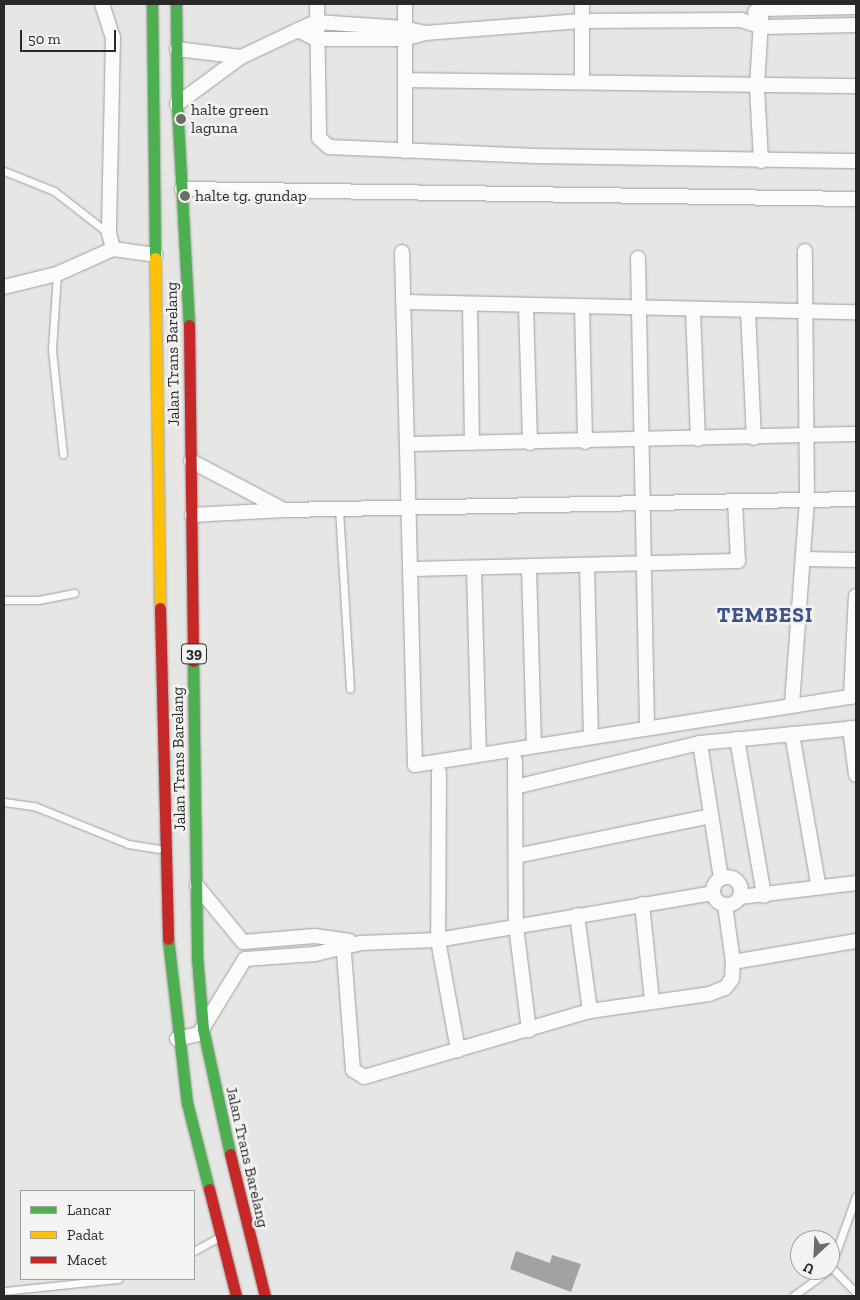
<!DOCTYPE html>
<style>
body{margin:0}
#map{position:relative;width:860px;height:1300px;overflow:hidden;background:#e6e6e5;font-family:"Zilla Slab",serif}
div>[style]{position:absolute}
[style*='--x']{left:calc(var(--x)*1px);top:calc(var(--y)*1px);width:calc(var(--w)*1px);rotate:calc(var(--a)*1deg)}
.building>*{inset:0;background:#a1a2a1}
.roads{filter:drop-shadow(0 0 1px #a0a09f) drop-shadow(0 0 1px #a0a09f)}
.lane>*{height:7px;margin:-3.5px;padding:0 3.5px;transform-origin:3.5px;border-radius:3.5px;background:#fbfbfb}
.street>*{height:14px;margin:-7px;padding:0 7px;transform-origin:7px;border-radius:7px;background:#fbfbfb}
.street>.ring{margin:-7px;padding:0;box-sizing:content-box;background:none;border:14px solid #fbfbfb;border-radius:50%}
.fast>*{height:11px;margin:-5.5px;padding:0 5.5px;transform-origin:5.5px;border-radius:5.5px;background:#4caf50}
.slow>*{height:11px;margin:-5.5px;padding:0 5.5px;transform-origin:5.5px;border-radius:5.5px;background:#ffc107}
.jam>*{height:11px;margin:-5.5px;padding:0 5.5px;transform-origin:5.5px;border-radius:5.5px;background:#c62828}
.dots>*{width:14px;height:14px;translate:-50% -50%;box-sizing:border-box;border:2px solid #f3f4f1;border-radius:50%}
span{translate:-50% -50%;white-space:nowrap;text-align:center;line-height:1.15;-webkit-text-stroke:5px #f3f4f1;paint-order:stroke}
.shield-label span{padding:1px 4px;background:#f3f4f1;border:1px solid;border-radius:4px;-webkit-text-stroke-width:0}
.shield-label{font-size:15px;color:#292a28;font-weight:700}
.poi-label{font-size:16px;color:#292a28}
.left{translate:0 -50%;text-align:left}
.street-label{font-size:16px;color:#292a28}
.district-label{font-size:21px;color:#3e538e;font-weight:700;letter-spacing:1px}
.frame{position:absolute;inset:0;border:5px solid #292a28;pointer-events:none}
.legend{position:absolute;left:20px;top:1190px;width:175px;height:90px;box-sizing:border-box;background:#f3f4f1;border:1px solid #a2a3a1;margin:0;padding:6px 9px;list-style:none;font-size:15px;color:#292a28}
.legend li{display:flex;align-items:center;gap:10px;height:25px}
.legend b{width:25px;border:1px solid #a2a3a1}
.north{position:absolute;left:790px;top:1230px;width:50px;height:50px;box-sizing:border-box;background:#f3f4f1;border:1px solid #a2a3a1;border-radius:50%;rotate:205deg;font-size:14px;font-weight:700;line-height:20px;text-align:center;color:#292a28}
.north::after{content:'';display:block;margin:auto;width:18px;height:22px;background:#6b6c6a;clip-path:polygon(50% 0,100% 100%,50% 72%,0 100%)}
.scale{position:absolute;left:20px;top:30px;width:96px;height:22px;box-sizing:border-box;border:2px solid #292a28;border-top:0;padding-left:6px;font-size:15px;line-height:18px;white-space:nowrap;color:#292a28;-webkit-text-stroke:4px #f3f4f1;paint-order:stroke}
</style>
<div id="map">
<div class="building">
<i style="clip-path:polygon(516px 1251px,550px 1263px,552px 1255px,581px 1264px,571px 1292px,510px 1269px)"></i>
</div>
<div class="roads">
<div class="lane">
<i style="--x:4;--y:171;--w:54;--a:21.8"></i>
<i style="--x:54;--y:191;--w:68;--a:37.9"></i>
<i style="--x:57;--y:274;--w:76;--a:93.8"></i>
<i style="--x:52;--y:350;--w:105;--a:84"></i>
<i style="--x:339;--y:509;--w:180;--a:86.5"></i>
<i style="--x:4;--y:600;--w:34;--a:0"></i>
<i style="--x:38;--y:600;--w:37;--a:-11"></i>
<i style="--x:4;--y:802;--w:30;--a:8"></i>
<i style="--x:34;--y:806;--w:101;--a:22"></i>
<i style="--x:128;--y:844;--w:30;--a:9"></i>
<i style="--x:194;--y:1251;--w:25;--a:-29"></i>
<i style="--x:832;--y:1268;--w:35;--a:46"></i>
<i style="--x:830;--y:1269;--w:77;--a:-70.4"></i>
<i style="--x:4;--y:1291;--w:115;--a:-6"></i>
<i style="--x:793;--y:1296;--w:44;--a:-35.8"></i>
</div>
<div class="street">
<i style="--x:102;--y:4;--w:35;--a:72"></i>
<i style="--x:113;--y:37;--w:196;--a:91.2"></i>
<i style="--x:109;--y:233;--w:16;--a:76"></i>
<i style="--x:317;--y:4;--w:134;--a:89.1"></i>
<i style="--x:319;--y:138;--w:13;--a:42"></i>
<i style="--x:329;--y:147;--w:207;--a:2.5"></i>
<i style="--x:536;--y:156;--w:320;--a:0.9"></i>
<i style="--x:405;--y:4;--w:147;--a:90"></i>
<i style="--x:582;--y:4;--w:78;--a:90"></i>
<i style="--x:755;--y:12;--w:8;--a:-23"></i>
<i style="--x:762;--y:9;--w:94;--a:-1.2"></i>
<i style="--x:425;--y:33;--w:22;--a:-167"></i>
<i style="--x:404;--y:28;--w:88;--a:-176.1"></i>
<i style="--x:316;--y:22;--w:20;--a:156"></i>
<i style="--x:298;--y:30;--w:20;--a:27"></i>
<i style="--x:316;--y:39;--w:88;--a:0"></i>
<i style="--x:404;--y:39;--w:22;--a:-16"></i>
<i style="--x:425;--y:33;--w:156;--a:-4.4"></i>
<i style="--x:581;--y:21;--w:160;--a:-0.4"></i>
<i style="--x:741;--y:20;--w:23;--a:18"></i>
<i style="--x:763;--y:27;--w:93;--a:-1.2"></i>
<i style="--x:177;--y:49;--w:64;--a:7.1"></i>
<i style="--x:407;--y:80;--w:449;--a:0.8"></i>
<i style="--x:177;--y:104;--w:79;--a:-36.3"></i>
<i style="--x:241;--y:57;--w:63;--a:-25.3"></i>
<i style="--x:761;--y:161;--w:75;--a:-93.1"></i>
<i style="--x:757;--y:86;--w:82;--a:-86.5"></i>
<i style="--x:182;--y:189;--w:674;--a:0.85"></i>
<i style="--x:402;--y:252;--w:513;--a:88.55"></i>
<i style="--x:415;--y:765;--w:446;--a:-8.9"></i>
<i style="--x:638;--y:258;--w:468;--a:88.9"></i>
<i style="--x:4;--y:287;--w:55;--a:-13.8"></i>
<i style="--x:57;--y:274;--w:61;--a:-24.1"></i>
<i style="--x:113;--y:249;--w:43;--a:7.9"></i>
<i style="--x:403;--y:302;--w:453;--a:1.3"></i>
<i style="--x:470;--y:304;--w:139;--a:89.2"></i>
<i style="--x:526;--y:306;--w:137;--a:88.3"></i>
<i style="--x:582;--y:307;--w:135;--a:88.7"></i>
<i style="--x:693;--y:310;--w:129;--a:87.8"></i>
<i style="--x:748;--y:311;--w:127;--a:87.3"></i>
<i style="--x:407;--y:444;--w:449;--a:-1.3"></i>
<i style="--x:191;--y:461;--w:105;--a:27.8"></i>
<i style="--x:192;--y:515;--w:92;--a:-3.1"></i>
<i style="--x:284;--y:510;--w:572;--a:-1.1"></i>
<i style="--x:803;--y:559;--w:53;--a:1.1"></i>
<i style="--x:587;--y:565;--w:171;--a:88.7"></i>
<i style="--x:529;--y:567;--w:178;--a:88.4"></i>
<i style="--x:474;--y:568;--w:186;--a:88.5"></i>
<i style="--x:410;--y:569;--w:328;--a:-1.4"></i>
<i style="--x:738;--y:561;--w:59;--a:-92.9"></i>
<i style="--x:851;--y:697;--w:101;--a:-87.2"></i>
<i style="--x:792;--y:704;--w:205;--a:-85.8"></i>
<i style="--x:807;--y:500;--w:249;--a:-90.5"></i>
<i style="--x:850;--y:728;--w:47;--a:82.7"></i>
<i style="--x:792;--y:734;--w:156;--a:80.1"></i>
<i style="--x:737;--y:739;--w:159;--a:80.2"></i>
<i style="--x:700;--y:743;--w:137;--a:81.2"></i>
<i style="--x:515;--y:760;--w:166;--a:89.7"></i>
<i style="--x:516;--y:926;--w:105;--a:82.9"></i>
<i style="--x:439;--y:772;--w:168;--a:90.3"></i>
<i style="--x:438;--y:940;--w:112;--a:79.7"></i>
<i style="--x:515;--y:787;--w:190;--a:-13.4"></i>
<i style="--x:700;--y:743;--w:157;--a:-5.5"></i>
<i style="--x:516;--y:856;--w:199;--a:-11.6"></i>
<i class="ring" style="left:713px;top:877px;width:14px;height:14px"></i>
<i style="--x:197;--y:886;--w:72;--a:50.6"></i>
<i style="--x:243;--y:942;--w:72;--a:-4.8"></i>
<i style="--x:315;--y:936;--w:35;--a:8"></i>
<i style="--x:740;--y:897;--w:117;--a:-6.9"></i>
<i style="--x:642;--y:904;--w:97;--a:84.1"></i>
<i style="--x:725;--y:905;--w:58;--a:82"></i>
<i style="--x:577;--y:915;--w:97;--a:82.3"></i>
<i style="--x:343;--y:940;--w:130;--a:85.6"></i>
<i style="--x:353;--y:1070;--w:13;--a:32"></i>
<i style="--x:364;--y:1077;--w:235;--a:-16.3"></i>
<i style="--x:590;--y:1011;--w:120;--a:-8.1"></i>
<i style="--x:709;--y:994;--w:17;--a:-21"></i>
<i style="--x:725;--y:988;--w:11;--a:-52"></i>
<i style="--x:732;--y:979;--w:17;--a:-87"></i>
<i style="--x:733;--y:962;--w:125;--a:-9.7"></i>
<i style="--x:177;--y:1039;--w:23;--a:-13"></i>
<i style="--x:199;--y:1034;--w:88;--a:-58.5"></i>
<i style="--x:245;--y:959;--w:70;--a:-4.1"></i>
<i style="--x:315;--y:954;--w:47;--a:-13.4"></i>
<i style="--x:361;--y:943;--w:77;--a:-2.2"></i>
<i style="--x:438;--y:940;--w:279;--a:-9.7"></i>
</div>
<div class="fast">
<i style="--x:152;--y:4;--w:254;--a:89.3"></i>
<i style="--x:176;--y:4;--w:100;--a:89.4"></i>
<i style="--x:177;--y:104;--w:221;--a:86.9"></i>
<i style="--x:193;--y:661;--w:296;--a:89.2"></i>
<i style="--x:197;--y:957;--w:72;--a:85.2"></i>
<i style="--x:203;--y:1029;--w:128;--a:77.8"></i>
<i style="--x:168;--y:939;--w:165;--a:83.4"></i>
<i style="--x:187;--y:1103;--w:89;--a:75.7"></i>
</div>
<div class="slow">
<i style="--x:155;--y:258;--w:350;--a:89.2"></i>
</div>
<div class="jam">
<i style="--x:189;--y:325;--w:336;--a:89.3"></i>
<i style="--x:160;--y:608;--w:331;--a:88.6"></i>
<i style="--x:230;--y:1154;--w:146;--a:76.2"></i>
<i style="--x:209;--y:1189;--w:110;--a:75.8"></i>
</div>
</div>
<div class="dots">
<i style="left:181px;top:119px;background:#6b6c6a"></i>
<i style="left:185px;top:196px;background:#6b6c6a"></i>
</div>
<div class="shield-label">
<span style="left:194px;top:654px">39</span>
</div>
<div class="poi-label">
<span class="left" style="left:191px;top:119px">halte green<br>laguna</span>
<span class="left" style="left:195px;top:196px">halte tg. gundap</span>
</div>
<div class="street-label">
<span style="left:173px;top:354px;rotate:-91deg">Jalan Trans Barelang</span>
<span style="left:179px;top:759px;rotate:-91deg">Jalan Trans Barelang</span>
<span style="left:247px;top:1157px;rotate:77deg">Jalan Trans Barelang</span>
</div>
<div class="district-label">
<span style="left:765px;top:615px">TEMBESI</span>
</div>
<div class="frame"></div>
<ul class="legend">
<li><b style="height:6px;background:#4caf50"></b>Lancar</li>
<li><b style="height:6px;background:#ffc107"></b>Padat</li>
<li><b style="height:6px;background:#c62828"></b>Macet</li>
</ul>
<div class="north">U</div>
<div class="scale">50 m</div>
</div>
